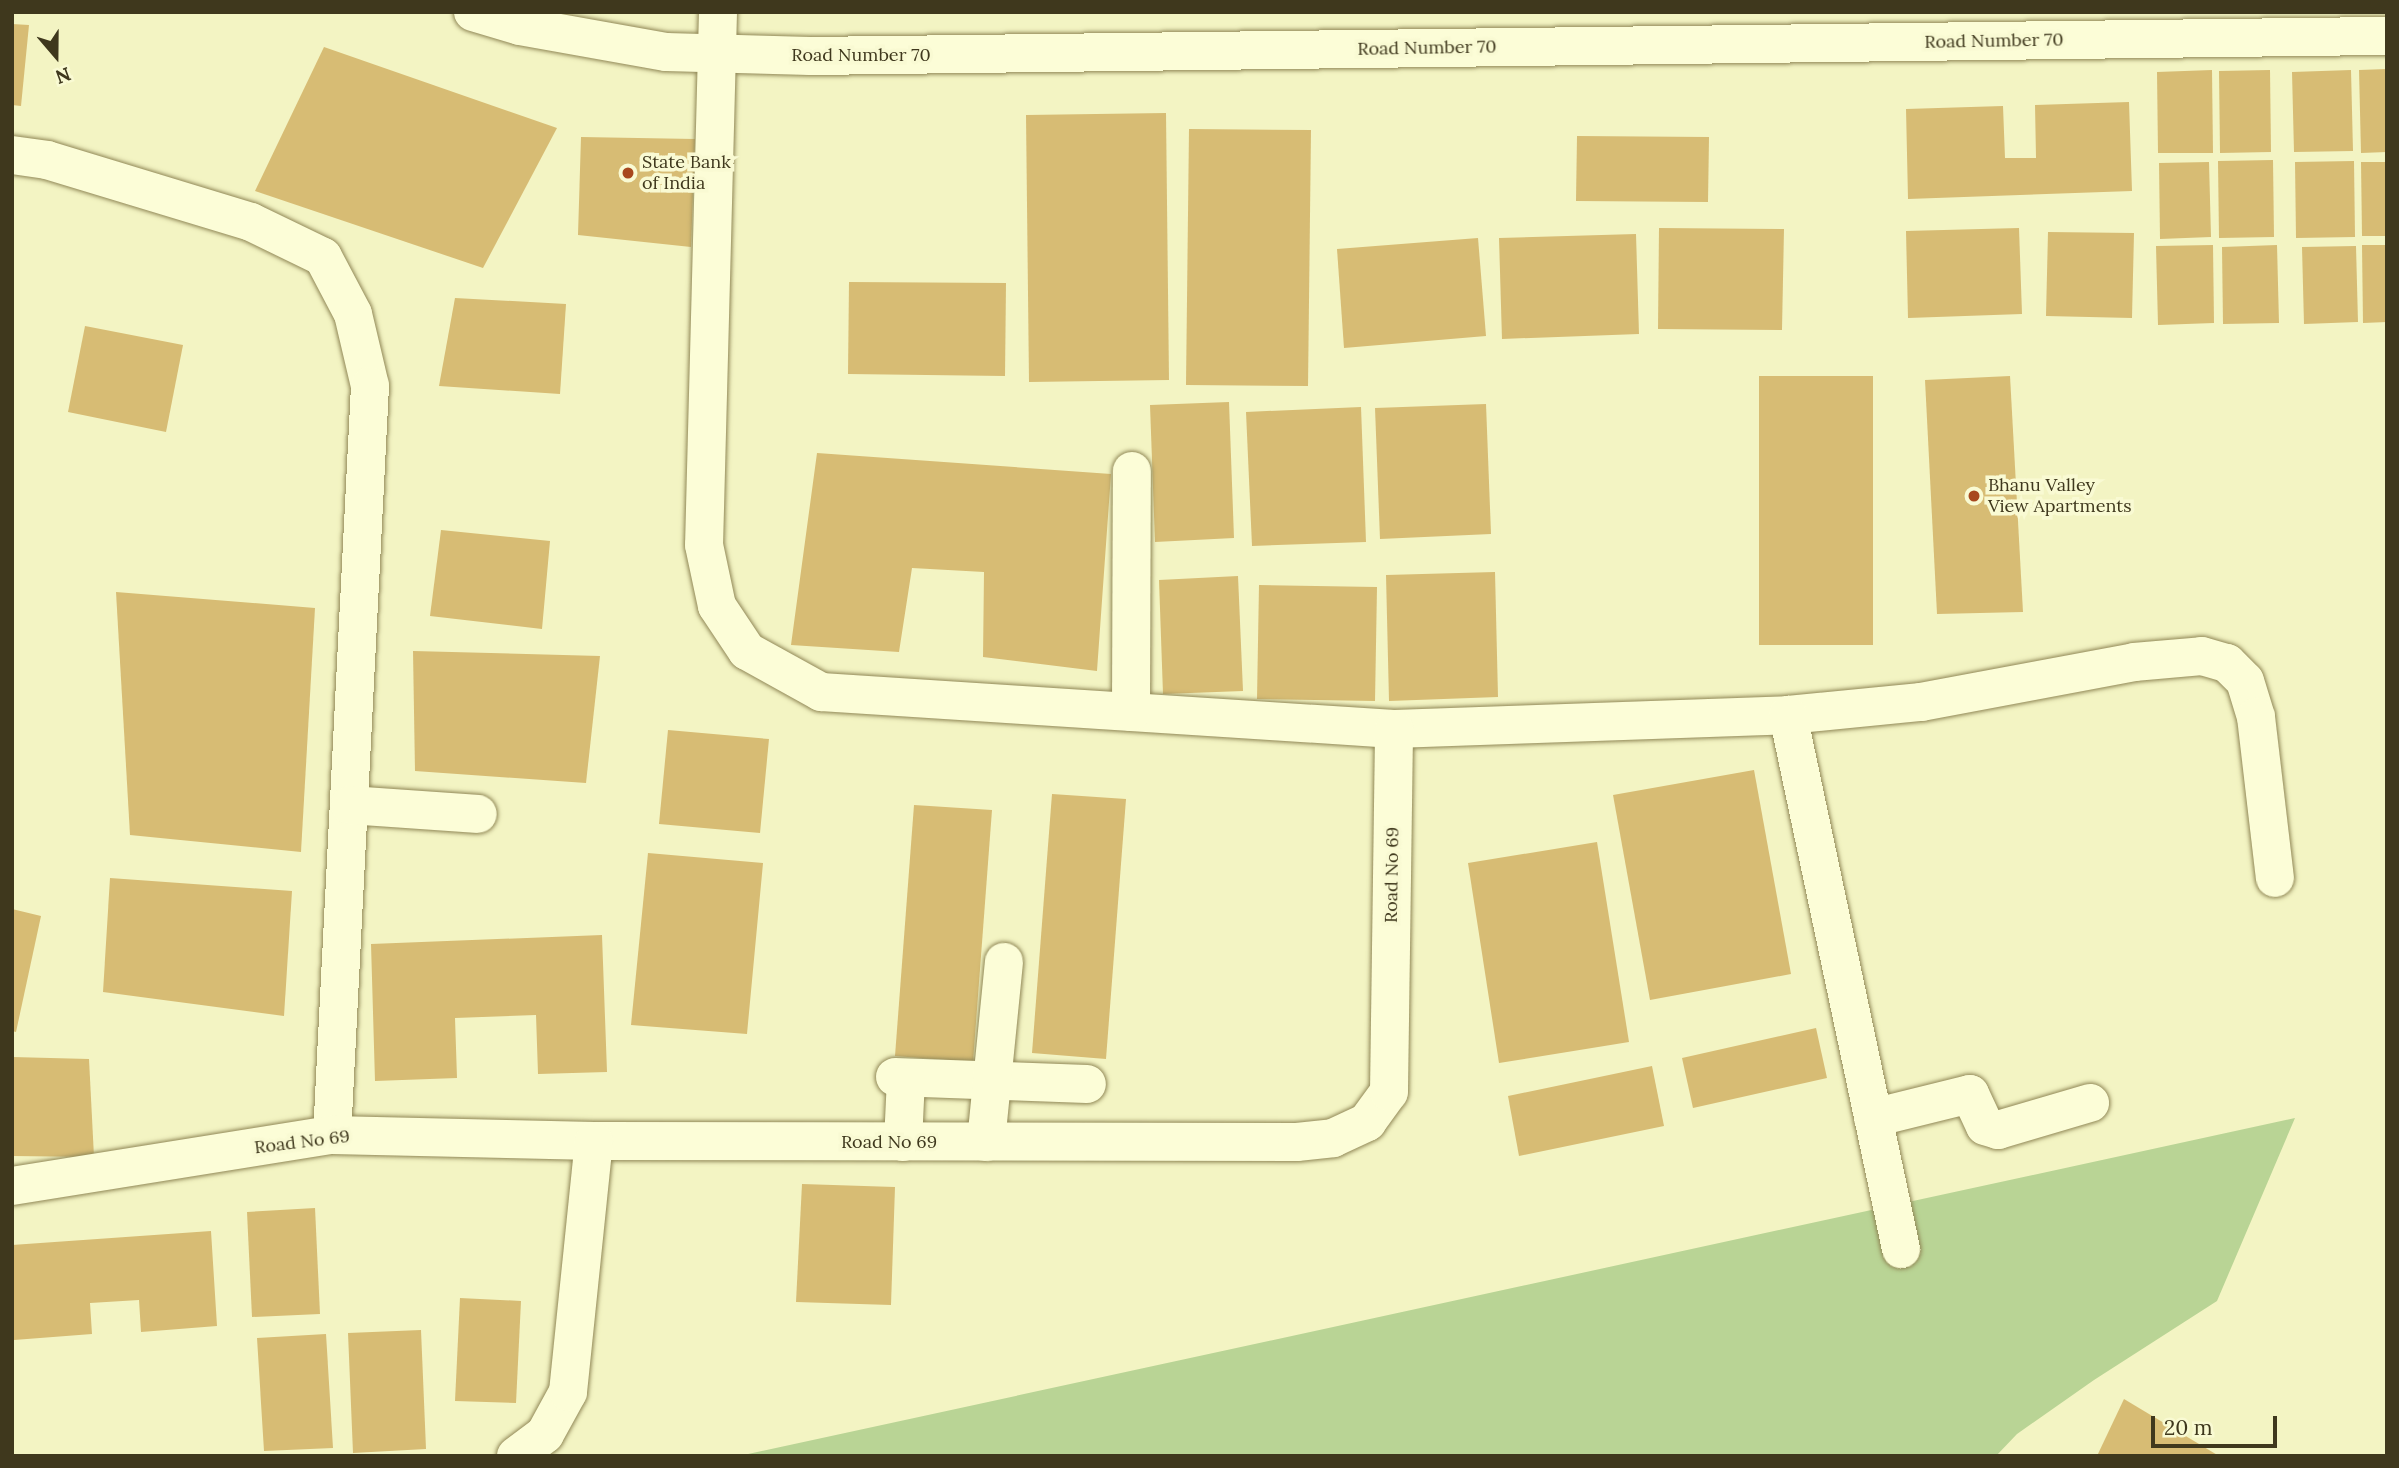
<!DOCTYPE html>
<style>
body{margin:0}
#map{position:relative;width:2399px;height:1468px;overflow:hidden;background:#f3f4c3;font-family:Lora,serif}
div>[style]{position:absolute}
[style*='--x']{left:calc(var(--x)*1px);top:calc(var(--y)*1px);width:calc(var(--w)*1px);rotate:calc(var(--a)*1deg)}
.green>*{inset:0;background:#b9d495}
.building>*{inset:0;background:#d7bc74}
.roads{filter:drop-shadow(0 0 2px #918857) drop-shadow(0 0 2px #918857)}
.minor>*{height:38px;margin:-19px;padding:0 19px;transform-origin:19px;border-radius:19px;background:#fcfdd7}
.dots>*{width:19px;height:19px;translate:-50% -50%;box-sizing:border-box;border:4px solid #f9fad3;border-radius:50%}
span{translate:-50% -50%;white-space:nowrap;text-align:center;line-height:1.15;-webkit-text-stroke:7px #f9fad3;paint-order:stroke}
.street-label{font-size:18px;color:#3f381d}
.poi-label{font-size:18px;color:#3f381d}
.left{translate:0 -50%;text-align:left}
.frame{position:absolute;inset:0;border:14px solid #3f381d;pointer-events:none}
.north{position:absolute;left:21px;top:21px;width:70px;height:70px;-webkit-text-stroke:5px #f9fad3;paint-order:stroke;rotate:160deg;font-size:19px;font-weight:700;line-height:28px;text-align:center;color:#3f381d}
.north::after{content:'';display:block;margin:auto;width:24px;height:32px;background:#3f381d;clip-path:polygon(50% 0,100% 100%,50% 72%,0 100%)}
.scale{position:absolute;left:2151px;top:1416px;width:126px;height:32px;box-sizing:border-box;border:4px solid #3f381d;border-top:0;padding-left:9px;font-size:21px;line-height:24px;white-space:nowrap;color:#3f381d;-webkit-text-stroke:5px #f9fad3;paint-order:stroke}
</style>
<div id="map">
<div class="green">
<i style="clip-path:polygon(2295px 1118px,2217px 1301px,2094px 1380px,2017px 1434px,1996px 1456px,739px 1456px)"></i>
</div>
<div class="building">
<i style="clip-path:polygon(12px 24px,29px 25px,21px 106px,12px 105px)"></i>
<i style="clip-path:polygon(324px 47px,557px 128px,483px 268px,255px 191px)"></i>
<i style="clip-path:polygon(2387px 69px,2387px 152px,2361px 153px,2359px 70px)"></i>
<i style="clip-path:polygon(2212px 70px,2213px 153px,2158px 153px,2157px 72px)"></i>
<i style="clip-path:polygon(2270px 70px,2271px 152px,2220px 153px,2219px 71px)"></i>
<i style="clip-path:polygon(2351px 70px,2353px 151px,2294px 152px,2292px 72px)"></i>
<i style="clip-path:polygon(2129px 102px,2132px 191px,1908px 199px,1906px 109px,2003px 106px,2005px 158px,2036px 158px,2035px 105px)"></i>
<i style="clip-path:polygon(1166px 113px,1169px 380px,1029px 382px,1026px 115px)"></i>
<i style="clip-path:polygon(1189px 129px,1311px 130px,1308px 386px,1186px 385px)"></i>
<i style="clip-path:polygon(1577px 136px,1709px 137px,1708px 202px,1576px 201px)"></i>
<i style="clip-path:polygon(581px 137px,695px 139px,691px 247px,578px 235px)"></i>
<i style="clip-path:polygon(2273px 160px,2274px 237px,2219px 238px,2218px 161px)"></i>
<i style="clip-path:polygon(2354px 161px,2355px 237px,2296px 238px,2295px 162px)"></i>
<i style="clip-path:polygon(2209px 162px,2211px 237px,2160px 239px,2159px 163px)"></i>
<i style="clip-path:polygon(2361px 162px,2387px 162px,2387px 236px,2362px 236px)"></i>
<i style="clip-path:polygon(1659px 228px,1784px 229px,1782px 330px,1658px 329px)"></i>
<i style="clip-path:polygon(2019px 228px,2022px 314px,1908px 318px,1906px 231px)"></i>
<i style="clip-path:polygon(2048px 232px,2134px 233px,2132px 318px,2046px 316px)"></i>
<i style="clip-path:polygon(1636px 234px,1639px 334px,1502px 339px,1499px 238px)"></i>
<i style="clip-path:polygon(1478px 238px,1486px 336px,1344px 348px,1337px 249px)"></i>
<i style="clip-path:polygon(2213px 245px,2214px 323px,2158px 325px,2156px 246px)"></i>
<i style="clip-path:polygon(2277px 245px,2279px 323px,2223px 324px,2222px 247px)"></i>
<i style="clip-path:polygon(2362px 245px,2387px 245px,2387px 322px,2363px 323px)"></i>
<i style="clip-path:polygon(2356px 246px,2358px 322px,2304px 324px,2302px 247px)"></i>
<i style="clip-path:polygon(849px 282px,1006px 283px,1005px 376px,848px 374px)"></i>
<i style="clip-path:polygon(455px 298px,566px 304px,560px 394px,439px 386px)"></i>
<i style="clip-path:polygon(85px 326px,183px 345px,166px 432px,68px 412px)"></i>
<i style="clip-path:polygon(1759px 376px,1873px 376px,1873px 645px,1759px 645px)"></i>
<i style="clip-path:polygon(2010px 376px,2023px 612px,1937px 614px,1925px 380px)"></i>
<i style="clip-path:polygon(1229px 402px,1234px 538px,1155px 542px,1150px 405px)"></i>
<i style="clip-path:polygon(1486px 404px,1491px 534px,1380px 539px,1375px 408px)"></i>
<i style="clip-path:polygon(1361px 407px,1366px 542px,1252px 546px,1246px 412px)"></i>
<i style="clip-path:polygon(817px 453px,1111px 474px,1097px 671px,983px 657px,984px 572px,912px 568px,899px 652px,791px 645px)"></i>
<i style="clip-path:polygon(441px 530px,550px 541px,542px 629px,430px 616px)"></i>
<i style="clip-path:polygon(1495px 572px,1498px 697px,1389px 701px,1386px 575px)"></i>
<i style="clip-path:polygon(1238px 576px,1243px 691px,1163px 694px,1159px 580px)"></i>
<i style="clip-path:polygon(1259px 585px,1377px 587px,1375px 701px,1257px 699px)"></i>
<i style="clip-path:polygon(116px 592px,315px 608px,301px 852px,130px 835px)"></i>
<i style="clip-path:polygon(413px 651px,600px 656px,586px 783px,415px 771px)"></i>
<i style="clip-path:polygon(668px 730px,769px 739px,760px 833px,659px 824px)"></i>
<i style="clip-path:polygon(1754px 770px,1791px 974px,1650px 1000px,1613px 795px)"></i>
<i style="clip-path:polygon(1052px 794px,1126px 799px,1106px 1059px,1032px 1053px)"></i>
<i style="clip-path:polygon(914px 805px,992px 810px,973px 1062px,895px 1056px)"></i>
<i style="clip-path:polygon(1597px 842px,1629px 1042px,1499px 1063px,1468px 863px)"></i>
<i style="clip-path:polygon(648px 853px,763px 863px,747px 1034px,631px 1025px)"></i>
<i style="clip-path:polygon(110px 878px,292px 891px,284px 1016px,103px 992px)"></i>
<i style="clip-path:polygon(12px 909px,41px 916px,16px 1032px,12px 1031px)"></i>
<i style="clip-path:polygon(602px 935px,607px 1072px,538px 1074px,536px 1015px,455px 1018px,457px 1078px,375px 1081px,371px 944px)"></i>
<i style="clip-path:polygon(1816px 1028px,1827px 1078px,1693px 1108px,1682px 1058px)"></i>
<i style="clip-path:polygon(12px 1057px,89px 1059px,94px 1157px,12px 1156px)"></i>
<i style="clip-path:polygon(1652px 1066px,1664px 1126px,1519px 1156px,1508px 1096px)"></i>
<i style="clip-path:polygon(802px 1184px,895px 1187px,891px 1305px,796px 1302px)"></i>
<i style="clip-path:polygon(315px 1208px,320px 1314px,252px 1317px,247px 1212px)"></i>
<i style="clip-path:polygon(211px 1231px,217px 1326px,141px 1332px,139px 1300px,90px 1303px,92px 1334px,14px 1340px,12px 1245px)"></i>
<i style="clip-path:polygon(460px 1298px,521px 1301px,516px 1403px,455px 1401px)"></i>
<i style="clip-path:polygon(421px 1330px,426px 1449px,353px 1453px,348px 1333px)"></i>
<i style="clip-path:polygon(326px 1334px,333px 1448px,264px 1451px,257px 1338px)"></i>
<i style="clip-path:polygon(2124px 1399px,2219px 1456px,2097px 1456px)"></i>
</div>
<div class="roads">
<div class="minor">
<i style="--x:473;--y:12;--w:49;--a:16.6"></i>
<i style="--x:520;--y:26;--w:148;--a:10.1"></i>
<i style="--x:666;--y:52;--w:144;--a:1.6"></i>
<i style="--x:810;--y:56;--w:1577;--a:-0.73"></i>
<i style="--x:718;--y:12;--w:533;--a:91.5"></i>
<i style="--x:704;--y:545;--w:62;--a:78"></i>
<i style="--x:717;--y:606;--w:54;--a:56.3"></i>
<i style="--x:747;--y:651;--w:85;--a:29"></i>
<i style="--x:821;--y:692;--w:574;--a:3.69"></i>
<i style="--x:1394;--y:729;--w:394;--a:-2"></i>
<i style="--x:1788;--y:715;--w:134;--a:-5.6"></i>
<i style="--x:1921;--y:702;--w:217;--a:-10.6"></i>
<i style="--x:2134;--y:662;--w:68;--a:-5"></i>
<i style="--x:2202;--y:656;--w:26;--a:16"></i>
<i style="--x:2227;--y:663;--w:25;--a:45"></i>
<i style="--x:2245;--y:681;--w:38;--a:73"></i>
<i style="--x:2256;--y:717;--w:162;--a:83.3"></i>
<i style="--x:12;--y:155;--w:35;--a:8"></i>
<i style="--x:47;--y:160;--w:213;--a:16.9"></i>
<i style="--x:251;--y:222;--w:80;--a:25.9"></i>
<i style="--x:323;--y:257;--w:64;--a:62.2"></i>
<i style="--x:353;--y:314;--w:74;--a:76.7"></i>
<i style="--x:370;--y:386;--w:750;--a:92.9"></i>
<i style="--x:1131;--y:712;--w:241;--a:-89.8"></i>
<i style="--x:1788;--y:715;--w:546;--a:78.05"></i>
<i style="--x:350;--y:805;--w:128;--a:4"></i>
<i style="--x:895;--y:1077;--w:192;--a:2.1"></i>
<i style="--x:1873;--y:1118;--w:100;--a:-13.9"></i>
<i style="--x:1970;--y:1094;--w:35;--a:65"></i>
<i style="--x:1985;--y:1126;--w:14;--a:17"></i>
<i style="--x:1998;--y:1130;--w:96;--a:-16.4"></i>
<i style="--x:903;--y:1142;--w:64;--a:-87.3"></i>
<i style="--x:986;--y:1142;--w:181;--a:-84.3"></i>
<i style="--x:12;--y:1186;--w:324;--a:-9.1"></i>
<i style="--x:332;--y:1135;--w:262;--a:1.3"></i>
<i style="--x:594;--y:1141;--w:703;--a:0.08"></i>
<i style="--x:1297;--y:1142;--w:36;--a:-6"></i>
<i style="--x:1333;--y:1138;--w:38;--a:-25"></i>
<i style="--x:1367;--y:1122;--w:37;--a:-54"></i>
<i style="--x:1389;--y:1092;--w:363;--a:-89.2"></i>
<i style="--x:516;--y:1456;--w:36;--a:-37"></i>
<i style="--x:545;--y:1434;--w:48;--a:-61.3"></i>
<i style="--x:568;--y:1392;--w:252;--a:-84.1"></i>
</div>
</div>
<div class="dots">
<i style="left:628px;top:173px;background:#a8481e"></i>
<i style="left:1974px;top:496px;background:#a8481e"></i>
</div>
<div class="street-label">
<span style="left:1994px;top:41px;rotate:-1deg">Road Number 70</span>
<span style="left:1427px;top:48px;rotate:-1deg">Road Number 70</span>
<span style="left:861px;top:55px">Road Number 70</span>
<span style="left:1392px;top:875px;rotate:-89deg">Road No 69</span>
<span style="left:302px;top:1142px;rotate:-7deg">Road No 69</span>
<span style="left:889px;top:1142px">Road No 69</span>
</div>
<div class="poi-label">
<span class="left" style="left:642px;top:173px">State Bank<br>of India</span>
<span class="left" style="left:1988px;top:496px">Bhanu Valley<br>View Apartments</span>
</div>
<div class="frame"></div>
<div class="north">N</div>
<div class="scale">20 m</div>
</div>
